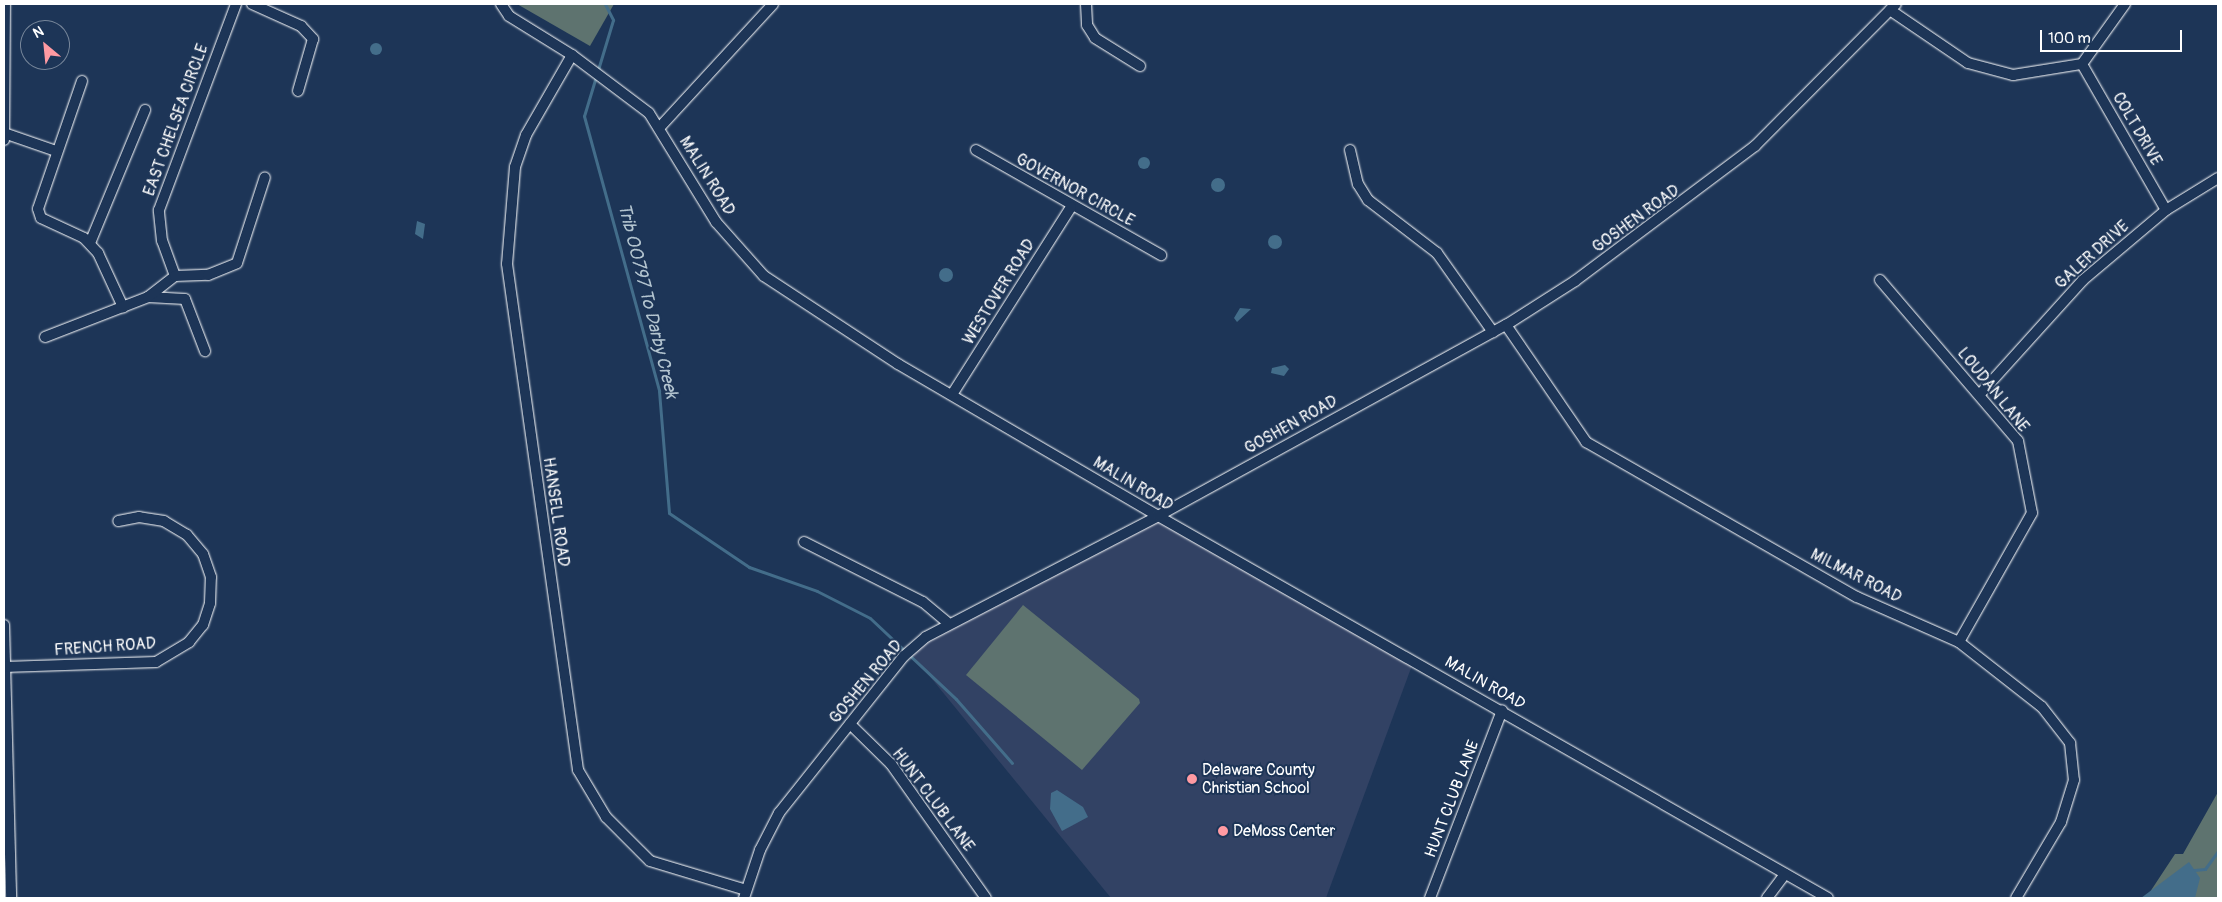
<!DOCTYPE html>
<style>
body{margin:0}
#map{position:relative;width:2222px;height:902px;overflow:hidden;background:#1d3557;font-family:Pangolin,sans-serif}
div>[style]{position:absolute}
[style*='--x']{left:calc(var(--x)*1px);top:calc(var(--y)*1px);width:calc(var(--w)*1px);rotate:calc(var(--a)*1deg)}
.built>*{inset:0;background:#324264}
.green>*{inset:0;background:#5e736f}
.water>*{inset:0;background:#436d8a}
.round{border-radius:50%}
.stream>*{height:3px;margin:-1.5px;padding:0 1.5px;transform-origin:1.5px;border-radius:1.5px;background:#436d8a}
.roads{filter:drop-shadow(0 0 1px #fff) drop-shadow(0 0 1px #fff)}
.minor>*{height:10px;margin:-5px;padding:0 5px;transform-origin:5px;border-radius:5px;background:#1d3557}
.dots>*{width:14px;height:14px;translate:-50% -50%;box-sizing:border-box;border:2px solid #1d3557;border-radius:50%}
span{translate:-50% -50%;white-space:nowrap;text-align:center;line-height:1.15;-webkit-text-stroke:4px #1d3557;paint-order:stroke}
.street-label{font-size:16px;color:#fff}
.poi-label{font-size:16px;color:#fff}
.left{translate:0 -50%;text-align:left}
.water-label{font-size:18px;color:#b4c5d0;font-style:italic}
.frame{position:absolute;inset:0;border:5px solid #fff;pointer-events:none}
.north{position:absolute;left:20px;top:20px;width:50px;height:50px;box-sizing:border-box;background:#1d3557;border:1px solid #77869a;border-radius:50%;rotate:332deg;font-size:14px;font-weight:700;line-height:20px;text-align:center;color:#fff}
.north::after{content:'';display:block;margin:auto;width:18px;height:22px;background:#ff9aa2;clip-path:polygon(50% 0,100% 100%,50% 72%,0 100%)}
.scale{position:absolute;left:2040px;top:30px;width:142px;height:22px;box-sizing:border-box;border:2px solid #fff;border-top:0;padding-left:6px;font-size:15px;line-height:18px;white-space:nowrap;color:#fff;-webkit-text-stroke:4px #1d3557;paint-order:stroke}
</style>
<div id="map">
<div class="built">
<i style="clip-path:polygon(1158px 516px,1414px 660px,1326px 898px,1111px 898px,909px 651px)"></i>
</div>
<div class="green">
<i style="clip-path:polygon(517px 4px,614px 4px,590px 46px)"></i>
<i style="clip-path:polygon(1023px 605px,1139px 699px,1140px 703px,1082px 770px,966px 675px)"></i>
<i style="clip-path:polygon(2218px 792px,2218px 898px,2146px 898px,2175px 854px,2183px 854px)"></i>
</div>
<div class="water">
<i class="round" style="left:370px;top:43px;width:12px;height:12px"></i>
<i class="round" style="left:1138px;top:157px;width:12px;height:12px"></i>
<i class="round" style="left:1211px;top:178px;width:14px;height:14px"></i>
<i style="clip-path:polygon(417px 221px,425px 224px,423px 239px,415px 234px)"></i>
<i class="round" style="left:1268px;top:235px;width:14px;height:14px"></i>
<i class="round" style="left:939px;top:268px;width:14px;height:14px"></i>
<i style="clip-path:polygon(1240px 308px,1251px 309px,1237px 322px,1234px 318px)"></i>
<i style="clip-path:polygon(1285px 365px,1289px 369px,1284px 376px,1271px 373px,1272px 368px)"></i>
<i style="clip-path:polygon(1057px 790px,1083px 807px,1088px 817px,1062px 831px,1050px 809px,1051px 793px)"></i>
<i style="clip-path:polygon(2189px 862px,2200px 878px,2195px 898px,2141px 898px)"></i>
</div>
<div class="stream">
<i style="--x:605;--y:4;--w:18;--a:63"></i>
<i style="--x:613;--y:20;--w:100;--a:106.8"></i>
<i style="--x:584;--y:116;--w:285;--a:74.7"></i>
<i style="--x:659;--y:391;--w:122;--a:85.3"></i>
<i style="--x:669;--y:513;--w:97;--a:34"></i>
<i style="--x:749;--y:567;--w:72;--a:19.4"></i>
<i style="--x:817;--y:591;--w:59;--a:27"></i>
<i style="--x:870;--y:618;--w:118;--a:43.3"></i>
<i style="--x:956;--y:699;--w:85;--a:48.8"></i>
<i style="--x:2194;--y:870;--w:11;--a:-5"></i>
<i style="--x:2205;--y:869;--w:22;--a:-54"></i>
</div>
<div class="roads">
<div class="minor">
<i style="--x:252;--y:4;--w:54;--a:24.2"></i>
<i style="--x:301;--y:26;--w:18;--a:47"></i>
<i style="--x:313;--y:39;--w:54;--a:106.1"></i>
<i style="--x:501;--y:4;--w:14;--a:56"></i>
<i style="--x:509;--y:16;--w:74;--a:31.8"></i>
<i style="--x:572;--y:55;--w:96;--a:37"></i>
<i style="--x:649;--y:113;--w:128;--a:58.4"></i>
<i style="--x:716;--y:222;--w:72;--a:48.4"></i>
<i style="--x:764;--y:276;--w:160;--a:33.3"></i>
<i style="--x:898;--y:364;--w:301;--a:30.3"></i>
<i style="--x:1158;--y:516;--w:771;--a:29.69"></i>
<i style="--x:1086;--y:4;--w:21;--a:87"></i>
<i style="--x:1087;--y:25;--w:15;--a:58"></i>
<i style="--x:1095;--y:38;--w:53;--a:31.9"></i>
<i style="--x:1890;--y:10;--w:94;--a:34.2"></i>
<i style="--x:1968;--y:63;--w:47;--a:14.9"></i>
<i style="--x:2013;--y:75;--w:70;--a:-9.1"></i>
<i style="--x:2082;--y:64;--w:74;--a:-54.4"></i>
<i style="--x:572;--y:55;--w:92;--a:119.9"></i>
<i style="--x:526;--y:135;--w:34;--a:109"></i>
<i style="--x:515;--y:167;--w:97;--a:94.7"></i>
<i style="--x:507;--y:264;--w:511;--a:82.01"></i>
<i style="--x:578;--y:770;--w:55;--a:59.2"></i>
<i style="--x:606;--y:817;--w:62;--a:45"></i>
<i style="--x:650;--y:861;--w:100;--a:16.8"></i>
<i style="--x:2082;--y:64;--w:168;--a:60.1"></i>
<i style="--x:82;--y:81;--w:135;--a:109"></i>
<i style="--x:38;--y:209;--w:9;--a:72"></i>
<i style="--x:41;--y:218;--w:47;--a:24.9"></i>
<i style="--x:84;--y:238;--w:21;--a:47"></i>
<i style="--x:98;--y:253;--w:60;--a:65.2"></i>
<i style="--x:660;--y:127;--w:167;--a:-47.4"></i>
<i style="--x:4;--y:133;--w:55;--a:19.1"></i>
<i style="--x:4;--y:140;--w:136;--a:-89.6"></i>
<i style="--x:976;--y:150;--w:213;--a:29.6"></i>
<i style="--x:1350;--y:150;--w:35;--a:77"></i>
<i style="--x:1358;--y:184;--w:19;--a:58"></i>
<i style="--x:1368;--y:200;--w:87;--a:37.5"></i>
<i style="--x:1437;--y:253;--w:97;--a:54.7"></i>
<i style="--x:90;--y:243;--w:144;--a:-67.5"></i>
<i style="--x:175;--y:276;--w:37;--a:-110"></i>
<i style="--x:162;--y:241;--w:31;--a:-96"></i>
<i style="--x:159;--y:210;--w:220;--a:-69.5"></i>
<i style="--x:1880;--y:280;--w:212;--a:49.4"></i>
<i style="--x:2018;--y:441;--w:73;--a:79"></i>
<i style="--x:2032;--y:513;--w:148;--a:119.5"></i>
<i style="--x:148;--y:297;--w:37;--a:3"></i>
<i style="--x:185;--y:299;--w:56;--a:69"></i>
<i style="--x:1506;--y:325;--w:142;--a:55.6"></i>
<i style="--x:1586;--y:442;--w:312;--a:29.8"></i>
<i style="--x:1857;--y:597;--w:111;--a:23.8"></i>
<i style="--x:1959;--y:642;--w:105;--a:38.1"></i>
<i style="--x:2042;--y:707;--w:46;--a:52.1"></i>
<i style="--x:2070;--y:743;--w:37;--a:84"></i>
<i style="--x:2074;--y:780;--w:44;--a:107.2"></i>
<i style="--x:2061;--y:822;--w:88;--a:120.6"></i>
<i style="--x:45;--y:337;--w:110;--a:-21.2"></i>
<i style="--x:148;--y:297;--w:34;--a:-38"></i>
<i style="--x:175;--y:276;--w:33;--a:-2"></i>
<i style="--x:208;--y:275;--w:31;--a:-22"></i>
<i style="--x:237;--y:263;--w:90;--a:-72"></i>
<i style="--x:953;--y:393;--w:220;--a:-57.6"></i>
<i style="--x:1981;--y:393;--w:152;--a:-47.9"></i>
<i style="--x:2083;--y:280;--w:109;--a:-40.1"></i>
<i style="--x:2166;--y:210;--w:61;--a:-31.6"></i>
<i style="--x:804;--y:542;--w:133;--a:26.8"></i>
<i style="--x:923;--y:602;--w:31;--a:40"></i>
<i style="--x:4;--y:625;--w:273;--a:88.5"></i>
<i style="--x:4;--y:667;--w:152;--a:-1.9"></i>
<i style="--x:156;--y:662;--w:39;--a:-31"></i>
<i style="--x:189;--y:642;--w:22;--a:-51"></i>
<i style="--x:203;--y:625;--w:23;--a:-72"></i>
<i style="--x:210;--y:603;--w:26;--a:-88"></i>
<i style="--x:211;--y:577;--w:24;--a:-109"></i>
<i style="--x:203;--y:554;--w:25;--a:-130"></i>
<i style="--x:187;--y:535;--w:27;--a:-149"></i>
<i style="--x:164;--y:521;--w:25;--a:-171"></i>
<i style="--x:139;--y:517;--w:21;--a:169"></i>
<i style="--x:850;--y:724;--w:57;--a:44.3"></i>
<i style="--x:891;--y:764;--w:164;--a:54.7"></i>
<i style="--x:744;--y:898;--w:51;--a:-71.6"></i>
<i style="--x:760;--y:850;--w:42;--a:-62.8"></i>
<i style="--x:779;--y:813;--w:201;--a:-51.5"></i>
<i style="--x:904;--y:656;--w:29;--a:-41"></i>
<i style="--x:926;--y:637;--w:262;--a:-27.5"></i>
<i style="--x:1158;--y:516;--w:397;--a:-28.8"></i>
<i style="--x:1506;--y:325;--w:82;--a:-32.5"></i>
<i style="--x:1575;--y:281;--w:225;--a:-36.9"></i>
<i style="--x:1755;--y:146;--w:200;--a:-45.2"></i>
<i style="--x:1430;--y:898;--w:201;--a:-69"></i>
<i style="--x:1767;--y:898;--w:30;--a:-53"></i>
</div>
</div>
<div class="dots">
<i style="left:1192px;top:779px;background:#ff9aa2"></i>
<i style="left:1223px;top:831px;background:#ff9aa2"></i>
</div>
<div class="street-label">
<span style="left:176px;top:120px;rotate:-70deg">EAST CHELSEA CIRCLE</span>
<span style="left:2137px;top:129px;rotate:60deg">COLT DRIVE</span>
<span style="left:707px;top:176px;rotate:58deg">MALIN ROAD</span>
<span style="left:1075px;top:190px;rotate:29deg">GOVERNOR CIRCLE</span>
<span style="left:1636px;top:219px;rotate:-36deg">GOSHEN ROAD</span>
<span style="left:2092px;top:255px;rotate:-42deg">GALER DRIVE</span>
<span style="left:999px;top:292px;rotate:-58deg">WESTOVER ROAD</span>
<span style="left:1993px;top:390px;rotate:51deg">LOUDAN LANE</span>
<span style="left:1291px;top:425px;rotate:-29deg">GOSHEN ROAD</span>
<span style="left:1133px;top:484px;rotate:31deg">MALIN ROAD</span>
<span style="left:556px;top:512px;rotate:82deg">HANSELL ROAD</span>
<span style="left:1856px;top:576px;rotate:27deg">MILMAR ROAD</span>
<span style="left:105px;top:647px;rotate:-4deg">FRENCH ROAD</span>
<span style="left:866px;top:682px;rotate:-50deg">GOSHEN ROAD</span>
<span style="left:1485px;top:683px;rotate:30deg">MALIN ROAD</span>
<span style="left:1452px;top:799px;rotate:-69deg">HUNT CLUB LANE</span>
<span style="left:933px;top:800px;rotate:53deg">HUNT CLUB LANE</span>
</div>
<div class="poi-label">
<span class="left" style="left:1202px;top:779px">Delaware County<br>Christian School</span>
<span class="left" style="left:1233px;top:831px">DeMoss Center</span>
</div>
<div class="water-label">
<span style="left:647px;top:301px;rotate:76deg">Trib 00797 To Darby Creek</span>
</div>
<div class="frame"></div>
<div class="north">N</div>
<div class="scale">100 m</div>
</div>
